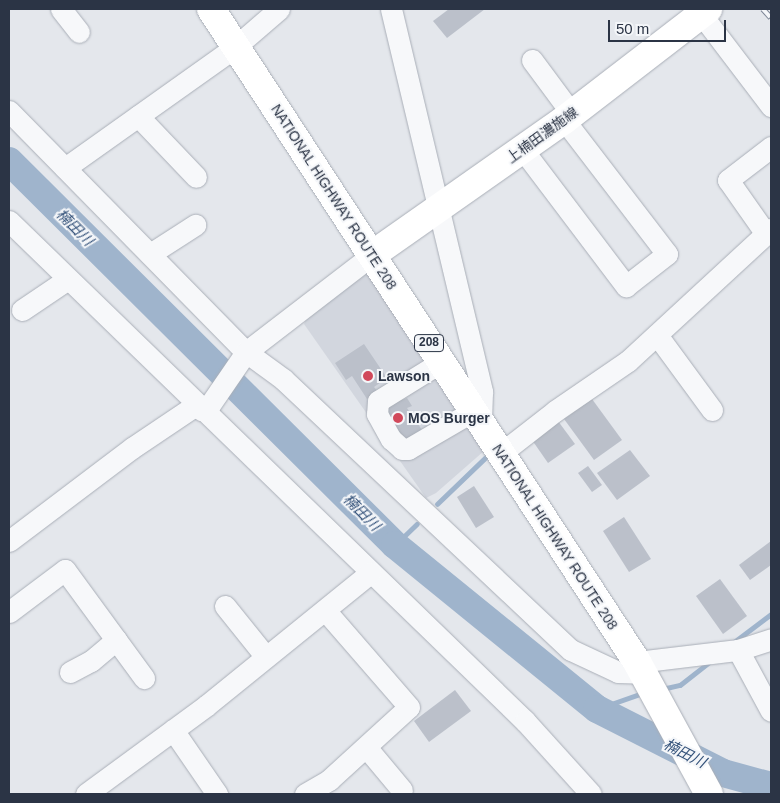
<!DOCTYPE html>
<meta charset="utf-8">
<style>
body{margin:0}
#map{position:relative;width:780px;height:803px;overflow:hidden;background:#e4e7ec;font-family:Helvetica,"Noto Sans JP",sans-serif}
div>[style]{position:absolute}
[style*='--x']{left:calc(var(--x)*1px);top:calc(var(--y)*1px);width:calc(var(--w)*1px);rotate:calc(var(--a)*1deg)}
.built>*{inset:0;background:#d2d6de}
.stream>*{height:4.5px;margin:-2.25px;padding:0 2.25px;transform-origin:2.25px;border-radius:2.25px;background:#9fb4cc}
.river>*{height:28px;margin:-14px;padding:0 14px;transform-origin:14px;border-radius:14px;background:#9fb4cc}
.building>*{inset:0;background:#bbc0ca}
.roads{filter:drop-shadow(0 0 1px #a9aeb7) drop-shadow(0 0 1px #a9aeb7)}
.minor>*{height:21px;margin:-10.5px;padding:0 10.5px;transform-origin:10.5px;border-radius:10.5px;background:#f7f8fa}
.major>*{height:28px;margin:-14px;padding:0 14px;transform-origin:14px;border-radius:14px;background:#fff}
.highway>*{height:28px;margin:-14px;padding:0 14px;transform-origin:14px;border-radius:14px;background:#fff}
.rail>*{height:5.5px;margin-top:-2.75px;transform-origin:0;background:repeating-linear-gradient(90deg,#f4f6f9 0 11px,#7d8696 0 22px);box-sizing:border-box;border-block:1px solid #7d8696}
.dots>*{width:14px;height:14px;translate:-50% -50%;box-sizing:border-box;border:2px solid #f4f6f9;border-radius:50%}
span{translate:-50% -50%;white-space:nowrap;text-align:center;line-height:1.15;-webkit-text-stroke:4px #f4f6f9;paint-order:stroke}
.shield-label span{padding:1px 4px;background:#f4f6f9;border:1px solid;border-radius:4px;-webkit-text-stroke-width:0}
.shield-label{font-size:12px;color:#2b3445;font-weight:700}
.street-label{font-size:14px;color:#2b3445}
.poi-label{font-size:14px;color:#2b3445;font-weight:700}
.left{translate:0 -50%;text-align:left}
.water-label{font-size:15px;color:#34527a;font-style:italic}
.frame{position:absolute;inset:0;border:10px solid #2b3445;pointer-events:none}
.scale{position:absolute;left:608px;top:20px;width:118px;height:22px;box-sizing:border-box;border:2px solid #2b3445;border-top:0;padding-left:6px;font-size:15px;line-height:18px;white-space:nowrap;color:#2b3445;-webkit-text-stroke:4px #f4f6f9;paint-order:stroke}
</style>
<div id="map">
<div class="built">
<i style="clip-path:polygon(368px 269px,484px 451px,436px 493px,426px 498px,304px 324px,307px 317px)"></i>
</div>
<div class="stream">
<i style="--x:437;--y:504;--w:66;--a:-43.8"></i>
<i style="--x:395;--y:545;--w:30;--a:-44"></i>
<i style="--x:734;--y:642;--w:46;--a:-37.1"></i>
<i style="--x:662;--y:689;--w:18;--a:-13"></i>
<i style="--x:680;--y:685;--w:39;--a:-38"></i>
<i style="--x:597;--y:709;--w:49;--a:-19.2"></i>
</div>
<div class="river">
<i style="--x:9;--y:161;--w:544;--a:44.85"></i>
<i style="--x:395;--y:545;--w:260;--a:39.1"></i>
<i style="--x:597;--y:709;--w:141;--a:26.9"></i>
<i style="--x:723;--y:773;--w:50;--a:15.2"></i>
</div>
<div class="building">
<i style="clip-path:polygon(449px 9px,485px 9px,447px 38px,433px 21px)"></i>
<i style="clip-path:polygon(364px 344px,387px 378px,374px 387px,378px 392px,367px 399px,352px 376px,346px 380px,335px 363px)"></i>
<i style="clip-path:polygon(397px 394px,401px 400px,407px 398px,412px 406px,407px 408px,422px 430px,406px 444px,380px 411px)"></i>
<i style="clip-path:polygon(592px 399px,622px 440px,594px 460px,564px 419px)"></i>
<i style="clip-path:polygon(558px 421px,575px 444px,548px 463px,532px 440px)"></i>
<i style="clip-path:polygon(630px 450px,650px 476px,617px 500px,597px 473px)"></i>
<i style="clip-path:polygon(588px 466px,602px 485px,592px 492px,578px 473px)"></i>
<i style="clip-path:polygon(474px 486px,494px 517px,476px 528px,457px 497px)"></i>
<i style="clip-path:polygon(624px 517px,651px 559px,629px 572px,603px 531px)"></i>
<i style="clip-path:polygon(771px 541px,771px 565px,750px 580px,739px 565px)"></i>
<i style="clip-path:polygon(720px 579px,747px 616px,723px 634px,696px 596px)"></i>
<i style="clip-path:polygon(455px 690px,471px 711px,429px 742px,414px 721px)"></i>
</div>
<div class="roads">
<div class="minor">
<i style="--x:61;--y:9;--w:29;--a:52"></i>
<i style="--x:391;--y:9;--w:394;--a:76.6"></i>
<i style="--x:482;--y:392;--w:33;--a:92"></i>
<i style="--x:701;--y:14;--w:116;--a:52.7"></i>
<i style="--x:532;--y:60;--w:67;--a:53.5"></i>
<i style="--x:9;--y:111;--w:338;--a:45.5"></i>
<i style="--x:246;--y:352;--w:46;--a:36.1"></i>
<i style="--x:283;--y:379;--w:395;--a:43.3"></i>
<i style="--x:571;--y:650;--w:52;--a:25.1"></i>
<i style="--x:618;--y:672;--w:24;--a:2"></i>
<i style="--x:138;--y:116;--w:84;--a:46.4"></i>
<i style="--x:523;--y:150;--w:171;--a:52.9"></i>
<i style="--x:626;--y:286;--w:52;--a:-38"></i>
<i style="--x:667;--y:254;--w:169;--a:-127.5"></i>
<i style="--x:65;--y:168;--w:209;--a:-35.4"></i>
<i style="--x:235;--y:47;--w:58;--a:-40.8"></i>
<i style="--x:9;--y:221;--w:719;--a:44.1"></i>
<i style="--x:525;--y:721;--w:98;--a:47.9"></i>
<i style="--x:766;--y:234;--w:66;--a:-125.1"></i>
<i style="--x:728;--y:180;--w:54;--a:-37.5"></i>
<i style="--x:150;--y:254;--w:54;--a:-32.8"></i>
<i style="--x:22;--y:310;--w:55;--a:-34"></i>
<i style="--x:657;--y:335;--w:93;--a:53.7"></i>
<i style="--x:441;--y:362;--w:74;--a:148.2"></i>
<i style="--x:378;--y:401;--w:13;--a:94"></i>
<i style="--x:377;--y:414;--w:29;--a:61"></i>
<i style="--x:391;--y:439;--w:15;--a:42"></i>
<i style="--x:402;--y:449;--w:6;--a:0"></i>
<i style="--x:408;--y:449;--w:75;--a:-30.3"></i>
<i style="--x:201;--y:410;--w:9;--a:-27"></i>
<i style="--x:209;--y:406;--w:65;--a:-55.6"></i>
<i style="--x:246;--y:352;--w:159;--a:-37.6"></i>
<i style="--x:500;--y:454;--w:70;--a:-38"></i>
<i style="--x:555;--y:411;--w:88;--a:-34.4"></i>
<i style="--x:628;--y:361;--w:195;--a:-42.7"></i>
<i style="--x:9;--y:541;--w:154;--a:-37.1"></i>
<i style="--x:132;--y:448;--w:77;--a:-33.9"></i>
<i style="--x:225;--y:606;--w:65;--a:51.2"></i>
<i style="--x:9;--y:612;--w:70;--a:-36.9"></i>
<i style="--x:65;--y:570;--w:134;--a:53.8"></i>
<i style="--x:738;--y:650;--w:69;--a:61.6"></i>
<i style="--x:637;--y:662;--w:102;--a:-6.8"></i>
<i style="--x:738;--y:650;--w:35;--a:-18"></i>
<i style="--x:70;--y:672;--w:24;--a:-28"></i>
<i style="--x:91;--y:661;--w:33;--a:-40"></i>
<i style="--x:173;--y:730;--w:78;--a:55.5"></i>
<i style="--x:366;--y:747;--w:56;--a:50.1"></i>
<i style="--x:86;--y:794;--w:150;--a:-36.3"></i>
<i style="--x:207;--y:705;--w:210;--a:-39"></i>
<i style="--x:305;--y:794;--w:28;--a:-30"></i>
<i style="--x:329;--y:780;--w:108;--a:-42.4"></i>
<i style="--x:409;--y:707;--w:128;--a:-130.9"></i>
</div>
<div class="major">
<i style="--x:372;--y:255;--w:235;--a:-35.1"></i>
<i style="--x:564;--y:120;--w:182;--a:-37.6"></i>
</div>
<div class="highway">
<i style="--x:211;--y:9;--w:780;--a:56.88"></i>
<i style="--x:637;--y:662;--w:150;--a:61.4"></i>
</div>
</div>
<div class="rail">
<i style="--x:763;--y:9;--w:12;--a:48"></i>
</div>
<div class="dots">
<i style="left:368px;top:376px;background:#d1495b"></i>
<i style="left:398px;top:418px;background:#d1495b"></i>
</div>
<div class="shield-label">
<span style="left:429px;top:343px">208</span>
</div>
<div class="street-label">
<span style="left:542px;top:135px;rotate:-36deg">上楠田濃施線</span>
<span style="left:334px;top:197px;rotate:57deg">NATIONAL HIGHWAY ROUTE 208</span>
<span style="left:555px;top:537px;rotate:57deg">NATIONAL HIGHWAY ROUTE 208</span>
</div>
<div class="poi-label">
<span class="left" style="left:378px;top:376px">Lawson</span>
<span class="left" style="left:408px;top:418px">MOS Burger</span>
</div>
<div class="water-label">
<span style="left:75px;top:227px;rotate:45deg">楠田川</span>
<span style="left:362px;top:512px;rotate:45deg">楠田川</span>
<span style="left:685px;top:753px;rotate:27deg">楠田川</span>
</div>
<div class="frame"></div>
<div class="scale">50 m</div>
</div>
